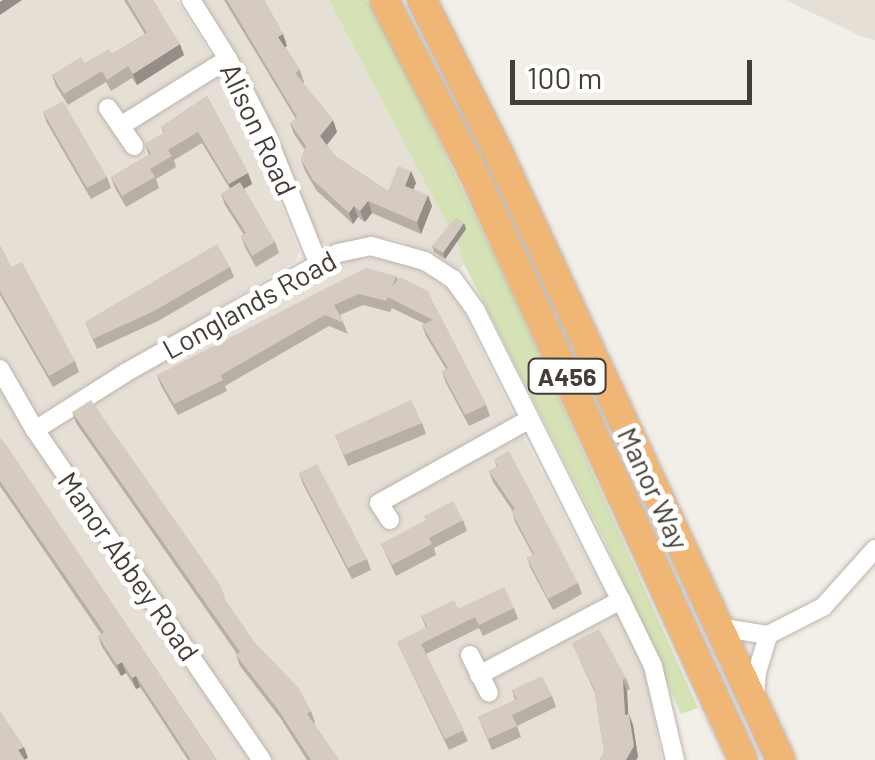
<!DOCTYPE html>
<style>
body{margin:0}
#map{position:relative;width:875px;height:760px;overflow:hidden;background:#f2eee8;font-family:Barlow,sans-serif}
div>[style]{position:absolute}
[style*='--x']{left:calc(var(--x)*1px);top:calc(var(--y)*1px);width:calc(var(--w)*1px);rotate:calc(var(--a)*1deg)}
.residential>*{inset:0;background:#e5dfd6}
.green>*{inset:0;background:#d4e2b5}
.roads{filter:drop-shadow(0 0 2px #bdb4ab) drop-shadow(0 0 2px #bdb4ab)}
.minor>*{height:18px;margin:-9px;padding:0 9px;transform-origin:9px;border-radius:9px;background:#fff}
.highway>*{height:28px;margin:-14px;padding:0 14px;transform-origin:14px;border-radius:14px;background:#efb676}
.wall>*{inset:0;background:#b7afa6}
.shaded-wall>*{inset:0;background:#958e87}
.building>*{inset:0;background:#d5cbc1}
span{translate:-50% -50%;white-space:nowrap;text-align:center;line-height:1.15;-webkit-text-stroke:10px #fff;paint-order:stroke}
.shield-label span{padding:2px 8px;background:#fff;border:2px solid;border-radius:8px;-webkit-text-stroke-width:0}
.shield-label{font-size:25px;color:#453e37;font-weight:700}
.street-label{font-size:28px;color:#453e37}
.scale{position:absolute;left:510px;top:60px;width:242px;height:45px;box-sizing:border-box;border:5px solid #453e37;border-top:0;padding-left:12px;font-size:30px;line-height:35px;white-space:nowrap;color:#453e37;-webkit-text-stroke:8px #fff;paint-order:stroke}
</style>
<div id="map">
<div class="residential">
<i style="clip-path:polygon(0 0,177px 0,239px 102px,299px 251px,296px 261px,204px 317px,211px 331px,348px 257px,401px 260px,438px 279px,458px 299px,527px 444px,645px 669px,662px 760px,0 760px)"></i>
<i style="clip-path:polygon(199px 0,329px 0,458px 245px,464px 264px,456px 275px,401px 241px,375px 237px,326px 245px,317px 241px)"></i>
<i style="clip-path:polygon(786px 0,875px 0,875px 40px,858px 35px)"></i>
</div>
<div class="green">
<i style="clip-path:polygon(329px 0,366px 0,390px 39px,508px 285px,698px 708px,681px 714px,604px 539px,464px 264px,458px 245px)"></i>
</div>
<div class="roads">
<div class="minor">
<i style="--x:191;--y:0;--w:70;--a:57.9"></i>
<i style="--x:228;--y:59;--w:84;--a:63.1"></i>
<i style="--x:266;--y:134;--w:139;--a:68"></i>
<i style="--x:108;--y:108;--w:46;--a:55.6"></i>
<i style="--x:122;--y:125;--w:125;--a:-31.9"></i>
<i style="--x:0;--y:369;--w:70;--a:60.2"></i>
<i style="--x:35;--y:430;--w:401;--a:55.5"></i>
<i style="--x:35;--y:430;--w:107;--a:-32.3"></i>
<i style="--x:125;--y:373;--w:244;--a:-29.4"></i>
<i style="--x:338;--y:253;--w:34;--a:-12"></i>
<i style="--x:371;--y:246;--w:56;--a:15.5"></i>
<i style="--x:425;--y:261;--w:33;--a:33"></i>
<i style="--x:453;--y:279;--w:39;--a:54"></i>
<i style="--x:476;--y:311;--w:323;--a:63.4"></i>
<i style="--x:621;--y:600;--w:73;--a:64.1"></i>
<i style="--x:653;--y:666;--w:97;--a:76.8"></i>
<i style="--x:390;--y:520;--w:20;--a:-123"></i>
<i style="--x:379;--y:503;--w:171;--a:-29.1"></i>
<i style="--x:718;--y:627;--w:51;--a:9.1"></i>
<i style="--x:768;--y:635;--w:62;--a:-27"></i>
<i style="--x:823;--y:607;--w:78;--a:-48.1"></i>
<i style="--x:470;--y:655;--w:42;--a:63.4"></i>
<i style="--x:479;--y:675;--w:161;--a:-27.8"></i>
<i style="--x:755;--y:698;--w:26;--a:-86"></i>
<i style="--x:757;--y:672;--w:39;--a:-73"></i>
</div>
<div class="highway">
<i style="--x:384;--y:0;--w:189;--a:62.6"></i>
<i style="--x:471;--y:168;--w:651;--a:65.32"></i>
<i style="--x:422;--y:0;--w:172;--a:63.4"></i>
<i style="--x:499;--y:154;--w:668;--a:65.05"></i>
</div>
</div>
<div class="wall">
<i style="clip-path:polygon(124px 0,153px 0,184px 55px,137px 85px,132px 78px,111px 91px,106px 82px,68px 105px,56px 86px,52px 75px,112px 54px,145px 34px)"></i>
<i style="clip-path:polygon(224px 0,264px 0,283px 34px,287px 46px,285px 47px,300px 70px,304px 82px,303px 83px,333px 120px,337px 132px,327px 145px,335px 156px,388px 191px,411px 171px,416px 183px,413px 189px,432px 206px,421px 234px,372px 213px,365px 222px,358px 217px,353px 224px,317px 191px,305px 171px,301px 159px,305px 150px,294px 134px,290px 123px,296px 119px)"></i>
<i style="clip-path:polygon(207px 96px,248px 173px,252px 184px,244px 189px,275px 242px,279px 253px,256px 267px,245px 247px,241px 236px,244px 235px,225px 205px,221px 194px,230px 189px,202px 143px,174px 160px,176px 167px,156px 179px,159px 188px,126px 207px,115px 188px,111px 177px,149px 155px,145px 144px,164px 133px,161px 127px)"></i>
<i style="clip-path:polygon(43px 112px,107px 177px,111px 188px,91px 199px,47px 123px)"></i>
<i style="clip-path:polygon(464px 223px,466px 229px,445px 259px,434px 252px,432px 246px)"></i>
<i style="clip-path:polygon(0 245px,11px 267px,75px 361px,79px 372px,53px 387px,0 295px)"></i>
<i style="clip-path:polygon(230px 267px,234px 277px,158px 321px,97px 349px,85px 322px)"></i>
<i style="clip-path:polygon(396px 276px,398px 280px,427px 291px,486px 405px,490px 416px,469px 426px,446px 383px,442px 372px,446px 369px,426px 336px,422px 325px,425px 324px,392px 308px,390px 312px,363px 305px,340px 315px,348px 334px,329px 326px,225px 386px,227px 391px,178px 415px,161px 386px,157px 375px)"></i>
<i style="clip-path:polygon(72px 412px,227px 603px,254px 642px,311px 711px,315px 722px,314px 724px,339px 760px,307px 760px,281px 719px,240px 666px,236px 655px,237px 654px,76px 423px)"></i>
<i style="clip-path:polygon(422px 423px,426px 434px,348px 466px,335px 435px)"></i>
<i style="clip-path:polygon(0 437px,217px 760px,188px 760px,140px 687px,136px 689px,126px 673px,121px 676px,102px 647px,98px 636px,101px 634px,0 486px)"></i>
<i style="clip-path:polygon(494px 459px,578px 583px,582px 594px,553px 610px,531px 569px,527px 558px,533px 555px,515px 522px,512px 510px,493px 482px,489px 471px,497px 467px)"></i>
<i style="clip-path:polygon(299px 473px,367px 559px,371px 570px,352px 579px,303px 484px)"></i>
<i style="clip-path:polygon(463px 520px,467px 531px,434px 548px,436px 555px,396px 576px,381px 544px)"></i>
<i style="clip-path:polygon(514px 608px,518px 619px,483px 636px,479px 628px,426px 654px,468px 741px,449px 750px,397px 642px,426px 628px,421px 616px,458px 609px)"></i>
<i style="clip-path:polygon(572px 643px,626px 678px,630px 689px,627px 691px,628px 715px,633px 725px,638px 757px,636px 760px,600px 760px,604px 752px,595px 693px)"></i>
<i style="clip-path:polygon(512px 690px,552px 696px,556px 707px,517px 726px,521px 737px,492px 750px,478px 717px,515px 700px)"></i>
</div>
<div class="shaded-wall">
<i style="clip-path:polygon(3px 0,22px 0,0 15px,0 2px)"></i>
<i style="clip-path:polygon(283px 34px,287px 46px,283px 48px,278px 37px)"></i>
<i style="clip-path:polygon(180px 44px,184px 55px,137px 85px,133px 74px)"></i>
<i style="clip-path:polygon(333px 120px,337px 132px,325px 147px,320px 136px)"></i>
<i style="clip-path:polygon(411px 171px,416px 183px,410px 197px,405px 186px)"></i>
<i style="clip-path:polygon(248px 173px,252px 184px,233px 195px,229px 184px)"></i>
<i style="clip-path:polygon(428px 195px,432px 206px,421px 234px,417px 222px)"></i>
<i style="clip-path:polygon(368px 201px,372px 213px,365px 222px,360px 211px)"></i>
<i style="clip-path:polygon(354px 206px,358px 217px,353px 224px,349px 213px)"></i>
<i style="clip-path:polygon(464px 223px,466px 229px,445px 259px,443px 253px)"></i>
<i style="clip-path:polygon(122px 662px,126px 673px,121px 676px,117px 665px)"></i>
<i style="clip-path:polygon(136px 676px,140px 687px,136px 689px,132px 678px)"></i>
<i style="clip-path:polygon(623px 680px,627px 691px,629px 726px,625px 715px)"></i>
<i style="clip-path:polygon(629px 714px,633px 725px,638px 757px,636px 760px,626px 760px)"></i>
<i style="clip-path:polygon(24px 747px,28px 758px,24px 760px,18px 750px)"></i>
</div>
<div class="building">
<i style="clip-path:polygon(127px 0,153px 0,180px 44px,133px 74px,128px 66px,107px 80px,102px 71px,64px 94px,52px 75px,81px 57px,85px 63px,109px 49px,112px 54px,147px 33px)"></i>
<i style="clip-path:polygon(227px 0,264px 0,283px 34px,278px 37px,300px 70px,295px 73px,333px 120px,320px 136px,335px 156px,388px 191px,398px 166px,411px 171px,405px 186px,428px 195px,417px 222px,368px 201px,360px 211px,354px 206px,349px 213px,313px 180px,301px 159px,306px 146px,290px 123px,297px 117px)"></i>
<i style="clip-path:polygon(207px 96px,248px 173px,229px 184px,198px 132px,168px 150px,172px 156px,150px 169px,155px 177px,122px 196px,111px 177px,151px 154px,145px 144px,165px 132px,161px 127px)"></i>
<i style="clip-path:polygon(63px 101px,107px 177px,87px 188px,43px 112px)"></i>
<i style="clip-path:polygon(240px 182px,275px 242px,252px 256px,241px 236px,246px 233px,221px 194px)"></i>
<i style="clip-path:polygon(456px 217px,464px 223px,443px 253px,432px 246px)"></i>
<i style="clip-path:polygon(217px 244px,230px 267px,154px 311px,93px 339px,85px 322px)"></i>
<i style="clip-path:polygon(0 245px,11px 267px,22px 262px,75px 361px,49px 376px,0 291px)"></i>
<i style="clip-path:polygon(366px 268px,396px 276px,392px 287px,400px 277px,427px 291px,486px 405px,465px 415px,442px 372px,448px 368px,422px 325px,433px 320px,388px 297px,386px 301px,359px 294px,334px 305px,344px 323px,325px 315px,221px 375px,223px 380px,174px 404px,157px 375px)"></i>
<i style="clip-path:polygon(91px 400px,221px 586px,226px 601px,254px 642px,298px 687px,311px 711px,307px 714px,339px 760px,311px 760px,277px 708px,236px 655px,240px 652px,72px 412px)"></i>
<i style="clip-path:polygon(411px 400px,422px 423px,344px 455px,335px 435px)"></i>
<i style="clip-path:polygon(0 437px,7px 446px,217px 760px,191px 760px,136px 676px,132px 678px,122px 662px,117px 665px,98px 636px,104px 632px,0 481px)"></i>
<i style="clip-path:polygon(509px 451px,578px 583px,548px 599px,527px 558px,534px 554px,511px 511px,515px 509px,489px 471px,498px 466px,494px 459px)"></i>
<i style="clip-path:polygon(317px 464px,367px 559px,348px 568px,299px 473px)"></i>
<i style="clip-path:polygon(453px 501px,463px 520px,429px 538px,432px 544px,392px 565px,381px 544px,426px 520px,424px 516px)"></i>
<i style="clip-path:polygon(504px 587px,514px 608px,479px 625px,475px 617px,421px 644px,464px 730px,445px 739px,397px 642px,427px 627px,421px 616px,454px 600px,458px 609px)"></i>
<i style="clip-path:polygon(599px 629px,626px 678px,623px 680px,625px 715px,629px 714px,634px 746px,626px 760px,600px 760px,604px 752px,594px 689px,572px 643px)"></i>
<i style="clip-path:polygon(542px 676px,552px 696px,512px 715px,517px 726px,488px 739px,478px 717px,517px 699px,512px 690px)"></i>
<i style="clip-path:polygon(0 711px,24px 747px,18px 750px,25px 760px,0 760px)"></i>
</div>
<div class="shield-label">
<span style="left:567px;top:376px">A456</span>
</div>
<div class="street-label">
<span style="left:259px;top:129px;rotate:65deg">Alison Road</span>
<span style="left:249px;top:304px;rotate:-29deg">Longlands Road</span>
<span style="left:654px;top:488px;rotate:65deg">Manor Way</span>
<span style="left:129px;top:566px;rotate:55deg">Manor Abbey Road</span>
</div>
<div class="scale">100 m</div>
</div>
